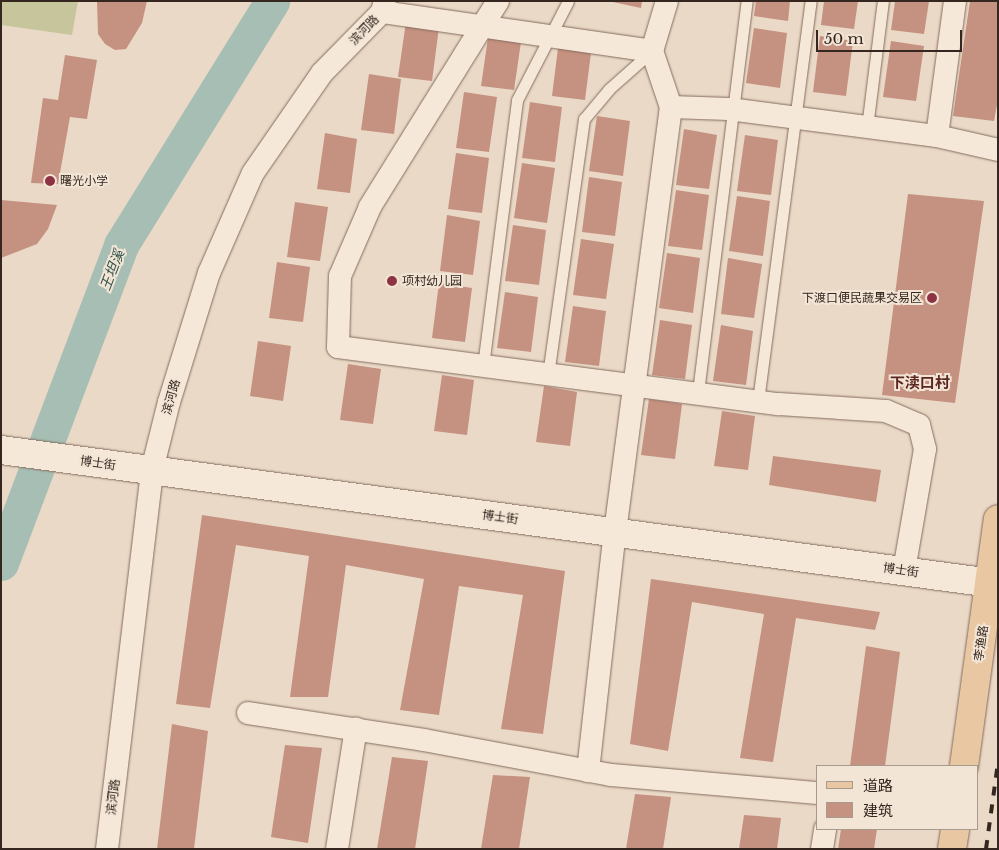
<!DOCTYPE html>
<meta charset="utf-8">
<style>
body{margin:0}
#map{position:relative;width:999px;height:850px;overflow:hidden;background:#ead9c6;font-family:"Libre Baskerville","Noto Sans SC",serif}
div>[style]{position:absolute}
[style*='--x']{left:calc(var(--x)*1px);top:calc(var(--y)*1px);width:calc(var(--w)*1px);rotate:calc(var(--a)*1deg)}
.green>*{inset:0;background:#c7c59b}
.river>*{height:35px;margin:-17.5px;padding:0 17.5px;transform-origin:17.5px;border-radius:17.5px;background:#a7beb4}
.building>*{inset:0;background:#c59180}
.roads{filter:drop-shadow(0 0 1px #846c5e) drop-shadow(0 0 1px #846c5e)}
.lane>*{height:11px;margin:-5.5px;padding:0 5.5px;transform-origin:5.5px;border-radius:5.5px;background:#f6e8d9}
.street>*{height:22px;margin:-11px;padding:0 11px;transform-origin:11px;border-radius:11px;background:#f6e8d9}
.secondary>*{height:28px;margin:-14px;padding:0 14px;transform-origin:14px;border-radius:14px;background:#f6e8d9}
.primary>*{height:28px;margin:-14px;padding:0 14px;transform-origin:14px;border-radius:14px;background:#e9c7a2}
.rail>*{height:4px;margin-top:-2px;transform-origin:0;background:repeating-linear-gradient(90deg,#352720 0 9px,transparent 0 18px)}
.dots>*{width:14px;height:14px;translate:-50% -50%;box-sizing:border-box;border:2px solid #f2e5d5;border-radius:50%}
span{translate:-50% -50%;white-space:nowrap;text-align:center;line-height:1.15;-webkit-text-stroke:4px #f2e5d5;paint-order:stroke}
.street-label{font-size:12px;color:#352720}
.poi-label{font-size:12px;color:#352720}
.left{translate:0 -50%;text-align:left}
.right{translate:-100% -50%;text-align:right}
.water-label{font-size:14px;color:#31544c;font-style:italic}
.quarter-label{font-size:15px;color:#5e2623;font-weight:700}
.frame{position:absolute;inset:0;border:2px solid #352720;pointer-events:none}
.legend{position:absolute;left:816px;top:765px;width:162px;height:65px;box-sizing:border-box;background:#f2e5d5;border:1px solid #a6998d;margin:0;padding:6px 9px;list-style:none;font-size:15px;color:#352720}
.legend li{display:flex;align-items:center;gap:10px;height:25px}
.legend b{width:25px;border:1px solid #a6998d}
.scale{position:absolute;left:816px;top:30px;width:146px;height:22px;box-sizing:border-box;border:2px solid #352720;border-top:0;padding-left:6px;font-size:15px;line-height:18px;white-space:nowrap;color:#352720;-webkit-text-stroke:4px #f2e5d5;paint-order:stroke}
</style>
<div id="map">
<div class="green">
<i style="clip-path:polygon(1px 1px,78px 1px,72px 35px,1px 25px)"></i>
</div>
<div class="river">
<i style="--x:1;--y:563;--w:340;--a:-69.3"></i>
<i style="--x:121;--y:245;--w:287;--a:-58.2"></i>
</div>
<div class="building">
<i style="clip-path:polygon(97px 1px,147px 1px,142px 23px,126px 49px,115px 50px,105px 44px,98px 34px)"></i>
<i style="clip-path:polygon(608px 1px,642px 1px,641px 8px)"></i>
<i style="clip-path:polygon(756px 1px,790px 1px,788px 21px,754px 16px)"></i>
<i style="clip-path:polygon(824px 1px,858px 1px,854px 29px,821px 25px)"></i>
<i style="clip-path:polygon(895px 1px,929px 1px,924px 34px,891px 30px)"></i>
<i style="clip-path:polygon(970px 1px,998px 1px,998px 99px,994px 121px,953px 116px)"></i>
<i style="clip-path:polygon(406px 22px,439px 27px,432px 81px,398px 77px)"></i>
<i style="clip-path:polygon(754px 28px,787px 33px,780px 88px,746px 83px)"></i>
<i style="clip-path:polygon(489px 31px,522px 35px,514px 90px,481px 86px)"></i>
<i style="clip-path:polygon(820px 36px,853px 41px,846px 96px,813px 92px)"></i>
<i style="clip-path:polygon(559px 40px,592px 45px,585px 100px,552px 96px)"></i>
<i style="clip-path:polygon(891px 41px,924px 46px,916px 101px,883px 97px)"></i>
<i style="clip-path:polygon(65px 55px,97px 60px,87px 119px,70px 117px,58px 184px,31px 183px,43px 98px,58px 100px)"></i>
<i style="clip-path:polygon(369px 74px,401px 79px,394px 134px,361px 130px)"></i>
<i style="clip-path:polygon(464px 92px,497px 97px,489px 152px,456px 148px)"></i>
<i style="clip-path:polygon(530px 102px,562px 107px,555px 162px,522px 158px)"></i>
<i style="clip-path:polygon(597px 116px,630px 121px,623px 176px,589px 171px)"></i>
<i style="clip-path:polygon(684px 129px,717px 135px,709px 189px,676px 185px)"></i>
<i style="clip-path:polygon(325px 133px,357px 139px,350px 193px,317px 189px)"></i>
<i style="clip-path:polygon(745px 135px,778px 140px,771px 195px,737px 191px)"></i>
<i style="clip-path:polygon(456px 153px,489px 158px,482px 213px,448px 209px)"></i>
<i style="clip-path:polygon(522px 163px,555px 168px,547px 223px,514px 218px)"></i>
<i style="clip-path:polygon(589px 177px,622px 182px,615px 236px,582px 232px)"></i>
<i style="clip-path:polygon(676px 190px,709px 195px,702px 250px,668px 246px)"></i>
<i style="clip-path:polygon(908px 194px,984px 201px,955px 403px,882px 395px)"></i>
<i style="clip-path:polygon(737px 196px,770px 201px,763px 256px,729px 251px)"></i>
<i style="clip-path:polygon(1px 200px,57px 205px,48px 229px,37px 244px,1px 258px)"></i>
<i style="clip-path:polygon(295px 202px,328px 207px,320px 261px,287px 257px)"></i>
<i style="clip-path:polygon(447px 215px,480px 221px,473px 275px,440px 271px)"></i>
<i style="clip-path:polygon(513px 225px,546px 230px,539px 285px,505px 281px)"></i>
<i style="clip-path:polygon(581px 239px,614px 244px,606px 299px,573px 295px)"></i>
<i style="clip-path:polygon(667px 253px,700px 258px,693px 313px,659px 308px)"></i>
<i style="clip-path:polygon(728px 258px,762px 264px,754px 318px,721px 314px)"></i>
<i style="clip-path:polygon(277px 262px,310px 267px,303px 322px,269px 318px)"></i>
<i style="clip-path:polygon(439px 283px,472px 288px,465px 342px,432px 338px)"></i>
<i style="clip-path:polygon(505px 292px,538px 297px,531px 352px,497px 348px)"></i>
<i style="clip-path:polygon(573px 306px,606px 311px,599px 366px,565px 362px)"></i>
<i style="clip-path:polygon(660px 320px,692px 325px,685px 379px,652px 375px)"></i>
<i style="clip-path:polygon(721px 325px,753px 331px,746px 385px,713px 381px)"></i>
<i style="clip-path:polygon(258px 341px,291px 346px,283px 401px,250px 396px)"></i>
<i style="clip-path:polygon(348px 364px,381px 369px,373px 424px,340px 420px)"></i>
<i style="clip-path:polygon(442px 375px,474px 380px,467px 435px,434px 431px)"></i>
<i style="clip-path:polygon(544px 386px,577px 392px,570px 446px,536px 442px)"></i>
<i style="clip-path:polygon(649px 399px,682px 404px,675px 459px,641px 455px)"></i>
<i style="clip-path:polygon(722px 411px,755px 416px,748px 470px,714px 466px)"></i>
<i style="clip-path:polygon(773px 456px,881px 470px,876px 502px,769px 485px)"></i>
<i style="clip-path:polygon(202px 515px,565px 571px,543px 734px,501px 729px,523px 595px,459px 586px,439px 715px,400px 710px,424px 579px,346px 565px,328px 697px,290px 697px,309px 556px,236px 545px,210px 708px,176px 704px)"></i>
<i style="clip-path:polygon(651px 579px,880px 612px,875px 630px,796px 618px,773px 762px,740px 758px,764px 614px,692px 602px,668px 751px,630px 744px)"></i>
<i style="clip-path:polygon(866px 646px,900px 652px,885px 766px,850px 766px)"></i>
<i style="clip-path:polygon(172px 724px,208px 731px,194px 849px,157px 849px)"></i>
<i style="clip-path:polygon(285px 745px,322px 748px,308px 843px,271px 837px)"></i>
<i style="clip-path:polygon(392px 757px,428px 761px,415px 849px,377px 849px)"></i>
<i style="clip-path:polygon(493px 775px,530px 777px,519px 849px,481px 849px)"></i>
<i style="clip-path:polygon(635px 794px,671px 797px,663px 849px,626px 849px)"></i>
<i style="clip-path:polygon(744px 815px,781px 818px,777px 849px,739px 849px)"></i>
<i style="clip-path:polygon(841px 829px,877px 829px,874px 849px,838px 849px)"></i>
</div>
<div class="roads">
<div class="lane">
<i style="--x:867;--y:127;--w:127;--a:-82.8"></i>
<i style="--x:483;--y:366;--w:268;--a:-82.7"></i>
<i style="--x:517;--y:100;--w:111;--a:-62.7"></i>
<i style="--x:548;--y:375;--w:259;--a:-82"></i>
<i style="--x:584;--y:119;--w:39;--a:-50"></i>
<i style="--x:609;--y:89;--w:57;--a:-41.5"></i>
<i style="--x:698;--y:392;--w:394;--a:-82.9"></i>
<i style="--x:758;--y:401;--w:403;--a:-82.5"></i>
</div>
<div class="street">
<i style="--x:498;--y:1;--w:243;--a:121.9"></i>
<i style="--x:370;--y:207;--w:75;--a:113.5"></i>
<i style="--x:340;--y:276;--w:71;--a:91.6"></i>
<i style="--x:338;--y:347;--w:445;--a:7.4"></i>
<i style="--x:779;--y:404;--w:107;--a:3.7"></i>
<i style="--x:886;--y:411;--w:36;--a:23"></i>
<i style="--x:919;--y:425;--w:25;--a:76"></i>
<i style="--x:925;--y:449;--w:123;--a:99.8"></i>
<i style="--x:667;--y:1;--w:52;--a:106.7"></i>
<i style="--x:652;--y:51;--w:59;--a:71.3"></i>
<i style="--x:671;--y:107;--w:58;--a:2"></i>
<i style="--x:729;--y:109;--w:210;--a:7.4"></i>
<i style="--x:937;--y:136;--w:63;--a:12.9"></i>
<i style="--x:382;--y:12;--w:273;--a:8.2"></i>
<i style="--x:937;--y:136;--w:136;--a:-82.4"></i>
<i style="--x:248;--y:713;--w:178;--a:8.7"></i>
<i style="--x:424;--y:740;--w:190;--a:10.6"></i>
<i style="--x:611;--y:775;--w:208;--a:5"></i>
<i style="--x:588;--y:771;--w:241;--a:-83.6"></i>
<i style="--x:615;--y:532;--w:429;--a:-82.5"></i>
<i style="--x:107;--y:849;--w:382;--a:-83.2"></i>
<i style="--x:152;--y:470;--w:70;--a:-76"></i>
<i style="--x:169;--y:402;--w:135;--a:-72.8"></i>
<i style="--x:209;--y:273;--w:109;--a:-66.3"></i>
<i style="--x:253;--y:173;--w:121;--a:-55.4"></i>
<i style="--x:322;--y:73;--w:86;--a:-45.5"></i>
<i style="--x:382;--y:12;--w:11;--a:-75"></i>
<i style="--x:337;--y:849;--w:122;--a:-81.1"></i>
<i style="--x:822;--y:849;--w:20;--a:-81"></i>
</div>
<div class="secondary">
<i style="--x:1;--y:450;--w:1006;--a:7.65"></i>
</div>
<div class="primary">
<i style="--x:964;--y:766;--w:249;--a:-82.2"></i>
<i style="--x:952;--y:849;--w:20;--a:-81"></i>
</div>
</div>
<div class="rail">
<i style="--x:986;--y:849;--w:88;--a:-82.1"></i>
</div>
<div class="dots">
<i style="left:50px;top:181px;background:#8d3343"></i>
<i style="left:392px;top:281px;background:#8d3343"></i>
<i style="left:932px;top:298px;background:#8d3343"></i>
</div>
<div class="street-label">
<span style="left:364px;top:30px;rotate:-46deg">滨河路</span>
<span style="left:171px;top:397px;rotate:-74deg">滨河路</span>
<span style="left:98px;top:463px;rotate:8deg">博士街</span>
<span style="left:500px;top:517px;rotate:8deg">博士街</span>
<span style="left:901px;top:570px;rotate:8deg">博士街</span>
<span style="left:981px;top:643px;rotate:-82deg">李渔路</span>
<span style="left:113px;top:797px;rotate:-83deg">滨河路</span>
</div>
<div class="poi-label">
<span class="left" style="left:60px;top:181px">曙光小学</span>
<span class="left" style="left:402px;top:281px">项村幼儿园</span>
<span class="right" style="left:922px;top:298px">下渡口便民蔬果交易区</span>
</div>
<div class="water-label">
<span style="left:112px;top:270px;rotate:-69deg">王坦溪</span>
</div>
<div class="quarter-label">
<span style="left:920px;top:383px">下渎口村</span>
</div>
<div class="frame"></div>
<ul class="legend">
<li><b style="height:6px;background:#e9c7a2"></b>道路</li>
<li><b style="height:14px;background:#c59180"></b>建筑</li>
</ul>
<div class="scale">50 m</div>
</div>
